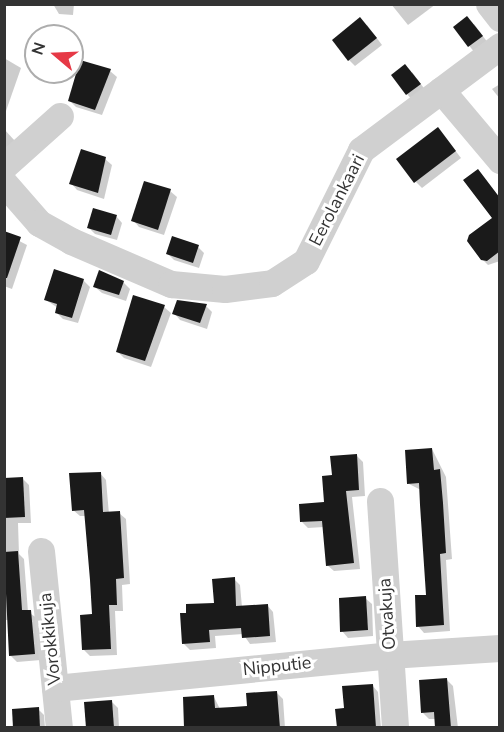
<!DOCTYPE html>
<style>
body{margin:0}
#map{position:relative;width:504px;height:732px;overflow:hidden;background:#fff;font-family:"Nunito Sans",sans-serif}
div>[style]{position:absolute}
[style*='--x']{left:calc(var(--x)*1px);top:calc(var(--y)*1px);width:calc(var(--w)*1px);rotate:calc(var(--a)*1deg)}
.shadow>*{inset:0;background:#0003}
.building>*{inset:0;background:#1a1a1a}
.minor>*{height:27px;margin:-13.5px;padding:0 13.5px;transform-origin:13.5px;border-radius:13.5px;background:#d0d0d0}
span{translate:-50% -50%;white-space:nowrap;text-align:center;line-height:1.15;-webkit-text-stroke:6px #fff;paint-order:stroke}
.street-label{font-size:18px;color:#333}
.frame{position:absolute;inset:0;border:6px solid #333;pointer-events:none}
.north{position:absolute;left:24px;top:24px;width:60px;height:60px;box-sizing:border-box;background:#fff;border:2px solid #adadad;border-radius:50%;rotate:289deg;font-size:16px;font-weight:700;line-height:24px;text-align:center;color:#333}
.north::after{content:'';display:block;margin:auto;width:21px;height:27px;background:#e63946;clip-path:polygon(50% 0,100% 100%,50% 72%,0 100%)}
</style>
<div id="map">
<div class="shadow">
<i style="clip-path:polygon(53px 4px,74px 4px,73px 15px,59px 14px)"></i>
<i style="clip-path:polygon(391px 4px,436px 4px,408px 25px)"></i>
<i style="clip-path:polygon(474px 24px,488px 43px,475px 53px,455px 28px)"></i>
<i style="clip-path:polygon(367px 25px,382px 45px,355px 66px,349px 60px)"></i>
<i style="clip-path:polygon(4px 58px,21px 68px,6px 111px,4px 110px)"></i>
<i style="clip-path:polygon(81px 62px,110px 71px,117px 77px,102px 115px,76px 107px,70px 101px)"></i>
<i style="clip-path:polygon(412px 72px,426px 91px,413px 101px,407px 94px)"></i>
<i style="clip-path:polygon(500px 84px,500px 99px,492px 89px)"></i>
<i style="clip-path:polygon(4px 129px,15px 141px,4px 151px)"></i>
<i style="clip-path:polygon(444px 136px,461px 158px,422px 188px,416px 182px)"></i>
<i style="clip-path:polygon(105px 159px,112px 165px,104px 199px,77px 190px,71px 183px)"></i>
<i style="clip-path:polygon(170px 191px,177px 197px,164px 235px,139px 227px,133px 220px)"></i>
<i style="clip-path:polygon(500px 200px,500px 261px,488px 265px,482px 259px)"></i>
<i style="clip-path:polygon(116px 216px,122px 223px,117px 240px,95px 234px,89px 228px)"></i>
<i style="clip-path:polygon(4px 233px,27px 245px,12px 289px,4px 286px)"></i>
<i style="clip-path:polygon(198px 247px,204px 253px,199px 268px,174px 260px,168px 254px)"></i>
<i style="clip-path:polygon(83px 280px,90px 287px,78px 323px,63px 319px,56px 312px,58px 308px,46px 300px)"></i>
<i style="clip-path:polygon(123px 282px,130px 289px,126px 301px,102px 293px,95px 287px)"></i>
<i style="clip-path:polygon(206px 306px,212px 312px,207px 329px,180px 320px,174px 313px)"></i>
<i style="clip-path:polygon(164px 307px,171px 313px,151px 367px,124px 358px,117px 351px)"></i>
<i style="clip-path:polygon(432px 449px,446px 477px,452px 559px,446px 560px,450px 631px,424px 633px,418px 626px,427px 596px,421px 490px,409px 484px)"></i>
<i style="clip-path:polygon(356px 455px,363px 462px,365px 496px,352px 497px,360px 569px,334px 571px,327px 565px,324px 527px,308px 528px,302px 522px,325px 503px,333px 477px)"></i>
<i style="clip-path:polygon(100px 473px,106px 480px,109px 514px,119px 513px,126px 519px,130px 584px,122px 585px,123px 611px,115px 611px,117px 655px,90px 656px,84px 650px,93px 616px,86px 516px,80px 516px,73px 510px)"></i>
<i style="clip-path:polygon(22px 478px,29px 485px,31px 523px,18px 523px,19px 554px,24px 559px,28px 612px,37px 618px,41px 660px,17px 662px,10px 655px,8px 620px,4px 620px,4px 479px)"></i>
<i style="clip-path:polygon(234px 579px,240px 585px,242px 607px,267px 605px,273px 612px,276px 642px,250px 644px,243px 634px,215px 636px,216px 648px,190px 650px,183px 643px)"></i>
<i style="clip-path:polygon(365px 598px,372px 604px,373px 636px,348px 638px,342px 631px)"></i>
<i style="clip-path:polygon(447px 680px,453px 686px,458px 728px,437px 728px,436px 719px,429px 719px,423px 713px)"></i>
<i style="clip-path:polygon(372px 685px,378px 692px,381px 728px,338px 728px,345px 709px)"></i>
<i style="clip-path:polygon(276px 692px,283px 699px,285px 728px,186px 728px,214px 697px,220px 709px,248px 707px)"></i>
<i style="clip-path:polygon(111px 701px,118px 708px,119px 728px,88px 728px)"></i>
<i style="clip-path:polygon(38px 709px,44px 715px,45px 728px,13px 728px,13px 710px)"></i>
</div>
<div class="building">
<i style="clip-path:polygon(467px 16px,483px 36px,468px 47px,453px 27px)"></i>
<i style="clip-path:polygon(360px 17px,377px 38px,348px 61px,332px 40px)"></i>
<i style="clip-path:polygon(80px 60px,111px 69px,95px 110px,68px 101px)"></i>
<i style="clip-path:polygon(405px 64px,421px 84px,406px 95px,391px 75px)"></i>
<i style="clip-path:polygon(438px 127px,456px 151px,414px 183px,396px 159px)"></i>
<i style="clip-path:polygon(81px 149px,106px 157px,98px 193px,69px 184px)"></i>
<i style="clip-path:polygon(478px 169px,500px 198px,500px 251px,487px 261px,481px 260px,467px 241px,469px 235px,492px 218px,463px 180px)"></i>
<i style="clip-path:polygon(144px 181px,171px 189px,158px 230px,131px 221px)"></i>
<i style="clip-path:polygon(93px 208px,117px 215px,111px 235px,87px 228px)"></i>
<i style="clip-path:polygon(4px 231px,21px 237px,7px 278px,4px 278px)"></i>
<i style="clip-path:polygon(172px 236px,199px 245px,193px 263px,166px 254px)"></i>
<i style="clip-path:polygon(54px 269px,84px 279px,72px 318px,55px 313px,57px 304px,44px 300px)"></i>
<i style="clip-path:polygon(99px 270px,124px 281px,119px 295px,93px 287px)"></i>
<i style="clip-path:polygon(133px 295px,165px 305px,145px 361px,116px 352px)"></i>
<i style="clip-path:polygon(177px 300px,207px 304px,200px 323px,172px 314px)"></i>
<i style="clip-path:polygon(432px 448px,434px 470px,440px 469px,443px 503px,446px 553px,440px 554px,444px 625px,416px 627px,415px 595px,426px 595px,420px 505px,419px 483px,407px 484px,405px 450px)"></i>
<i style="clip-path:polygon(357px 454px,359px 490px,346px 491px,354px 563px,326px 566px,322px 521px,300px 522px,299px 504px,324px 502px,322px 476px,332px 475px,330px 456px)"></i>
<i style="clip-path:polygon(101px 472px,103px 512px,120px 511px,124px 578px,116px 579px,117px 605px,109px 605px,111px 649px,82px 650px,80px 615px,92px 614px,90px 580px,84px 510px,72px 511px,69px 473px)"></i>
<i style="clip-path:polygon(23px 477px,25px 517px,4px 518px,4px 478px)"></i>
<i style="clip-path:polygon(18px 551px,22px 610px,31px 610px,35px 654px,9px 656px,4px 552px)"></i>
<i style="clip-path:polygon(235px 577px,236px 606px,268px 604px,270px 636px,242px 638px,241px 628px,209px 630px,210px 642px,182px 644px,180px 613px,186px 613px,186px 604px,214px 603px,212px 579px)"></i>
<i style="clip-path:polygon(366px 596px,368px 630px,340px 632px,339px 598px)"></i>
<i style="clip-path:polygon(447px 678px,451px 728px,435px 728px,434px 712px,421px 713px,419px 680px)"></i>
<i style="clip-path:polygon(373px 684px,376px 728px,337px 728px,335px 709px,344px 708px,342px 686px)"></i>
<i style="clip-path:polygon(277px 691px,280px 728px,184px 728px,183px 697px,214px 695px,215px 708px,233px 707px,247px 706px,246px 693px)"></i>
<i style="clip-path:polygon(112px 700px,114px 728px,86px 728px,84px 702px)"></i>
<i style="clip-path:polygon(39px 707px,40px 728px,13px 728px,12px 709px)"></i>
</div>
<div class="minor">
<i style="--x:489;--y:4;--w:18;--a:52"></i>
<i style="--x:441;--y:90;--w:92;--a:49.9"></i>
<i style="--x:4;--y:166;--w:75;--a:-41.8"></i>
<i style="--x:4;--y:183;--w:53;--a:48.8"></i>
<i style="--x:39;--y:223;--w:37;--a:29"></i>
<i style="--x:71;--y:241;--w:109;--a:23.3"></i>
<i style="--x:171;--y:284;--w:54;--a:5.3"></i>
<i style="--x:225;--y:289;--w:47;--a:-7.3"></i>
<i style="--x:272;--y:283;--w:40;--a:-32.9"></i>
<i style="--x:306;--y:261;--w:124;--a:-63.6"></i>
<i style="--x:361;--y:150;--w:174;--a:-36.8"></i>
<i style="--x:380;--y:501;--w:227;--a:86.2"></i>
<i style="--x:41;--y:551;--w:178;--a:84.2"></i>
<i style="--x:55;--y:688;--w:336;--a:-5.6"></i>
<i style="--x:389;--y:655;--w:111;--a:-3.6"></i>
</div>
<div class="street-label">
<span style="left:337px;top:200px;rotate:-63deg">Eerolankaari</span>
<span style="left:387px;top:614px;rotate:-94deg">Otvakuja</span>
<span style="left:50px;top:639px;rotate:-96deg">Vorokkikuja</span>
<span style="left:277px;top:666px;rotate:-6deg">Nipputie</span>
</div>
<div class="frame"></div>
<div class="north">N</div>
</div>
